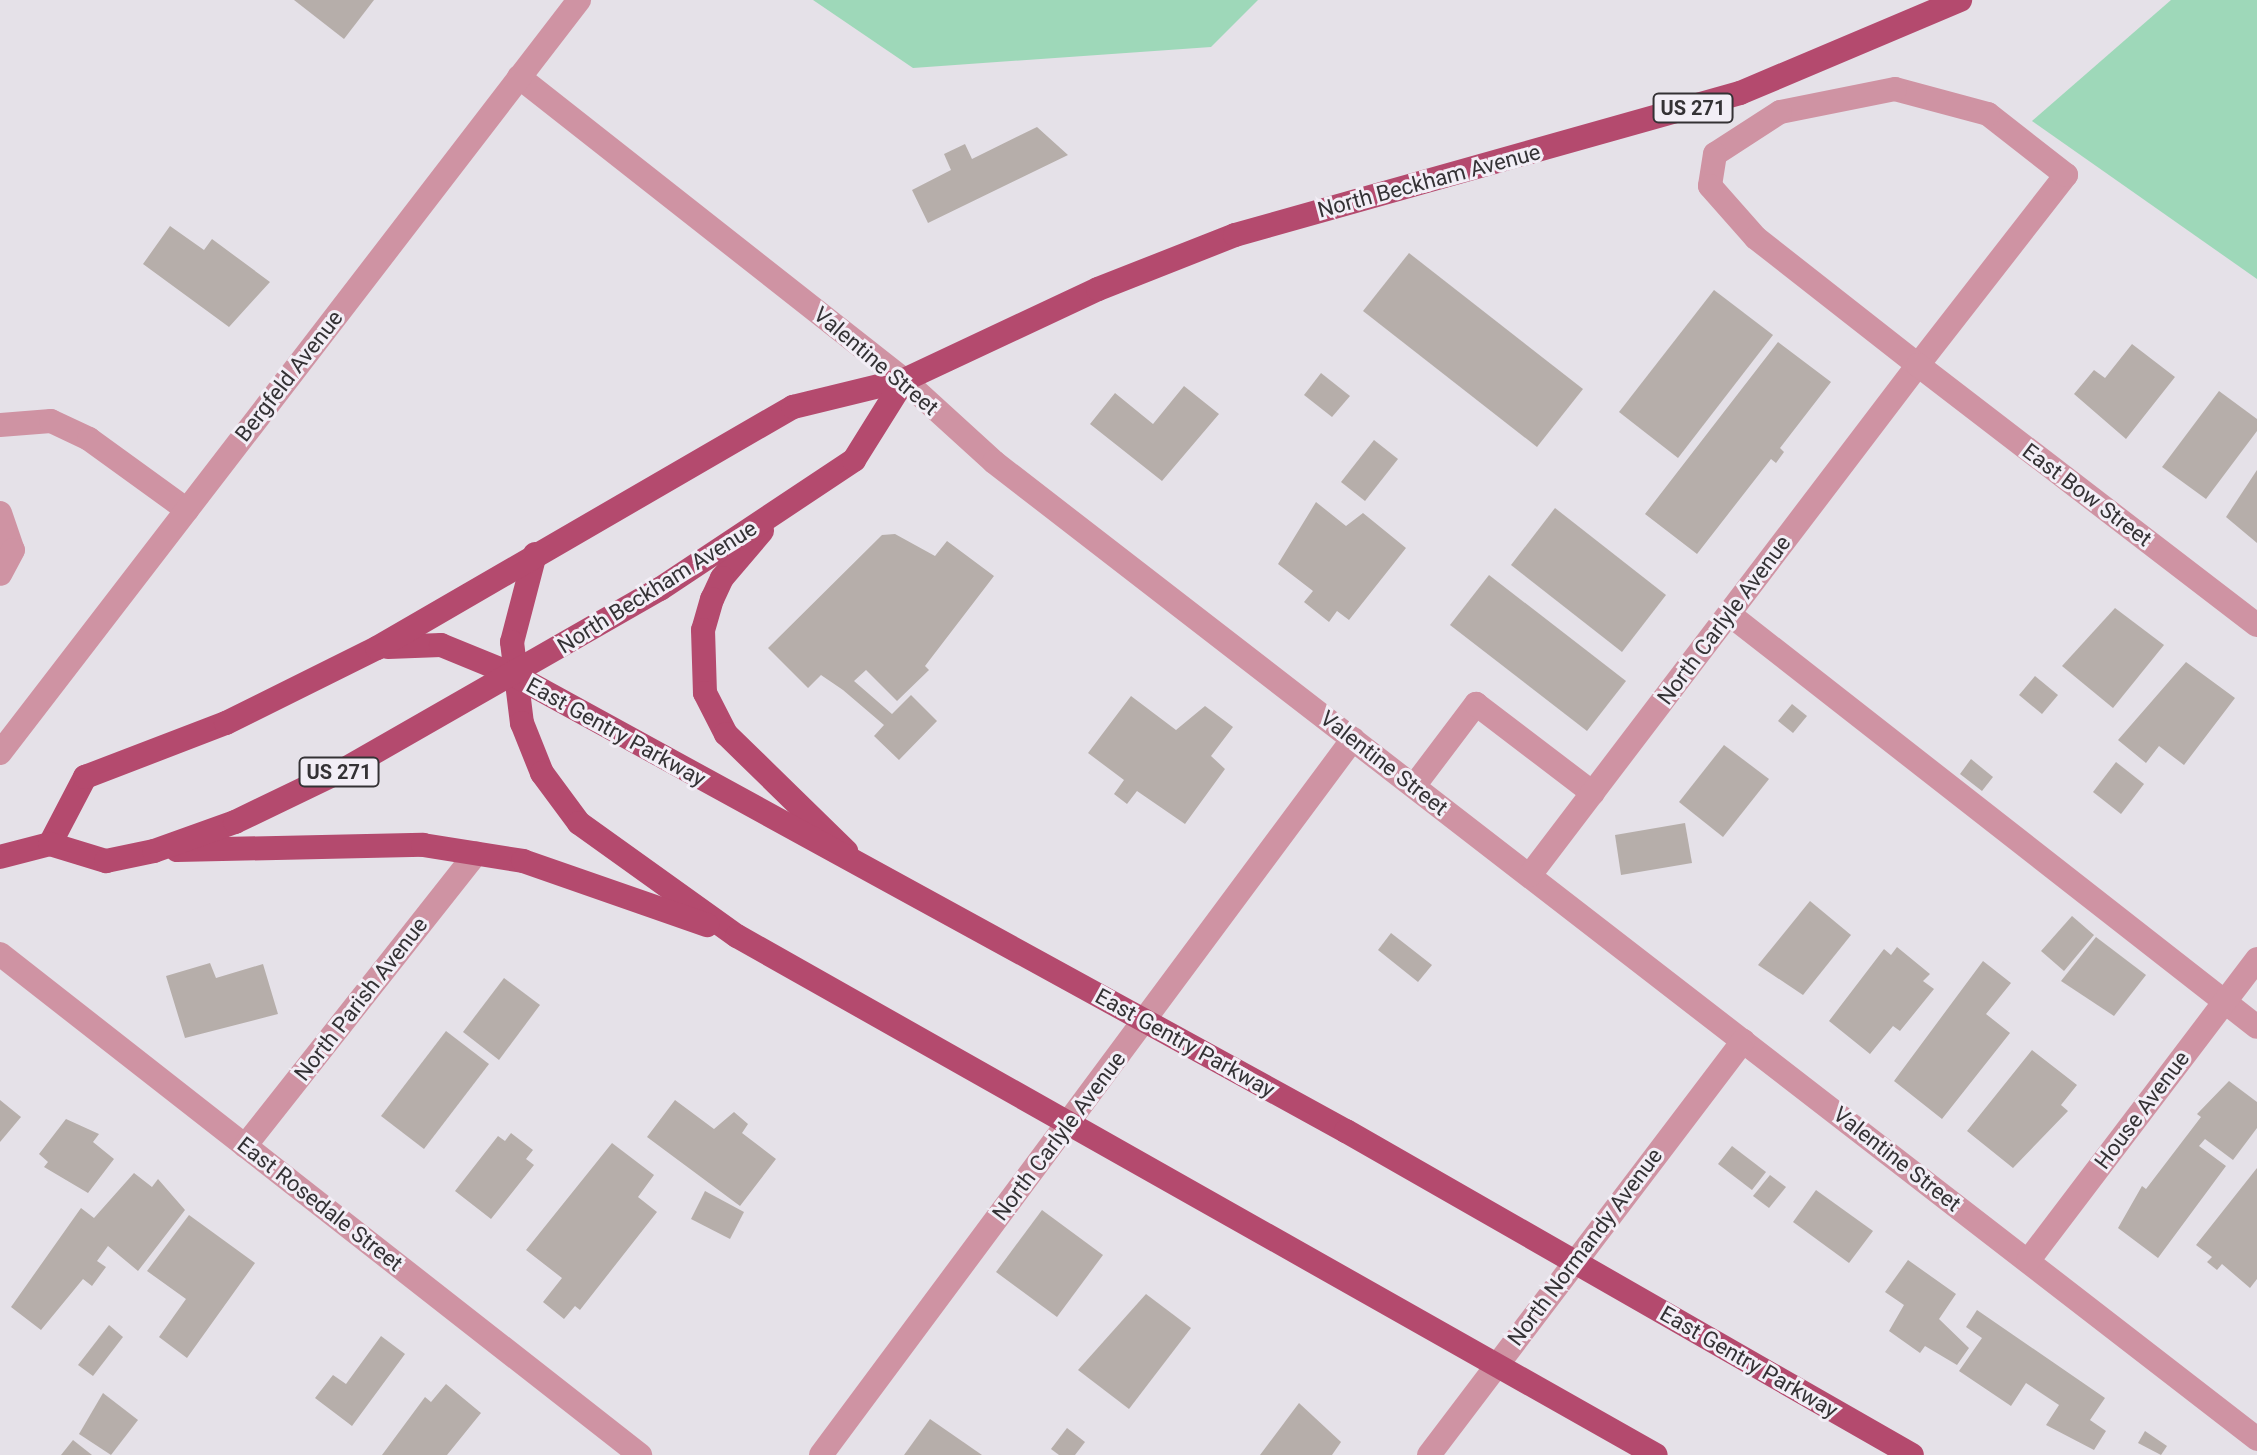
<!DOCTYPE html>
<style>
body{margin:0}
#map{position:relative;width:2257px;height:1455px;overflow:hidden;background:#e5e1e8;font-family:Roboto,sans-serif}
div>[style]{position:absolute}
[style*='--x']{left:calc(var(--x)*1px);top:calc(var(--y)*1px);width:calc(var(--w)*1px);rotate:calc(var(--a)*1deg)}
.green>*{inset:0;background:#9ed8b9}
.building>*{inset:0;background:#b6aeaa}
.minor>*{height:24px;margin:-12px;padding:0 12px;transform-origin:12px;border-radius:12px;background:#cf93a3}
.major>*{height:24px;margin:-12px;padding:0 12px;transform-origin:12px;border-radius:12px;background:#b44a6e}
span{translate:-50% -50%;white-space:nowrap;text-align:center;line-height:1.15;-webkit-text-stroke:6px #f2eef6;paint-order:stroke}
.shield-label span{padding:2px 6px;background:#f2eef6;border:2px solid;border-radius:6px;-webkit-text-stroke-width:0}
.shield-label{font-size:20px;color:#343235;font-weight:700}
.street-label{font-size:22px;color:#343235}
</style>
<div id="map">
<div class="green">
<i style="clip-path:polygon(813px 0,1258px 0,1211px 47px,913px 68px)"></i>
<i style="clip-path:polygon(2171px 0,2257px 0,2257px 279px,2032px 121px)"></i>
</div>
<div class="building">
<i style="clip-path:polygon(294px 0,374px 0,344px 39px)"></i>
<i style="clip-path:polygon(1037px 127px,1068px 155px,928px 223px,912px 190px,951px 170px,944px 154px,965px 144px,972px 159px)"></i>
<i style="clip-path:polygon(170px 226px,204px 250px,212px 239px,270px 282px,229px 327px,143px 264px)"></i>
<i style="clip-path:polygon(1409px 253px,1583px 389px,1537px 447px,1363px 311px)"></i>
<i style="clip-path:polygon(1714px 290px,1773px 335px,1678px 458px,1619px 412px)"></i>
<i style="clip-path:polygon(1778px 342px,1831px 382px,1780px 448px,1784px 452px,1776px 463px,1771px 459px,1697px 554px,1645px 514px)"></i>
<i style="clip-path:polygon(2132px 344px,2175px 377px,2126px 439px,2074px 394px,2094px 370px,2105px 378px)"></i>
<i style="clip-path:polygon(1321px 373px,1350px 396px,1332px 417px,1304px 395px)"></i>
<i style="clip-path:polygon(1184px 386px,1219px 414px,1162px 481px,1090px 424px,1115px 393px,1153px 424px)"></i>
<i style="clip-path:polygon(2219px 391px,2257px 419px,2257px 431px,2206px 499px,2162px 467px)"></i>
<i style="clip-path:polygon(1374px 440px,1398px 459px,1365px 501px,1341px 482px)"></i>
<i style="clip-path:polygon(2257px 470px,2257px 543px,2226px 517px)"></i>
<i style="clip-path:polygon(1316px 502px,1346px 526px,1363px 513px,1406px 548px,1349px 620px,1337px 611px,1329px 622px,1304px 602px,1313px 591px,1278px 564px)"></i>
<i style="clip-path:polygon(1555px 508px,1666px 595px,1622px 652px,1511px 565px)"></i>
<i style="clip-path:polygon(895px 534px,935px 556px,947px 541px,994px 576px,925px 666px,929px 670px,897px 701px,866px 670px,854px 681px,892px 714px,911px 695px,937px 721px,899px 760px,874px 736px,884px 725px,843px 690px,821px 675px,808px 688px,768px 648px,882px 535px)"></i>
<i style="clip-path:polygon(1489px 575px,1626px 681px,1587px 731px,1450px 625px)"></i>
<i style="clip-path:polygon(2115px 608px,2164px 645px,2113px 708px,2062px 666px)"></i>
<i style="clip-path:polygon(2186px 662px,2235px 698px,2184px 765px,2159px 746px,2146px 763px,2118px 740px)"></i>
<i style="clip-path:polygon(2035px 676px,2058px 695px,2042px 714px,2019px 695px)"></i>
<i style="clip-path:polygon(1131px 696px,1176px 730px,1205px 706px,1233px 727px,1211px 756px,1225px 769px,1185px 824px,1137px 791px,1127px 804px,1114px 794px,1124px 780px,1088px 753px)"></i>
<i style="clip-path:polygon(1792px 704px,1807px 716px,1793px 733px,1778px 721px)"></i>
<i style="clip-path:polygon(1724px 745px,1769px 779px,1723px 837px,1679px 802px)"></i>
<i style="clip-path:polygon(1971px 759px,1993px 777px,1982px 791px,1960px 774px)"></i>
<i style="clip-path:polygon(2116px 762px,2144px 784px,2121px 814px,2093px 792px)"></i>
<i style="clip-path:polygon(1685px 823px,1692px 863px,1621px 875px,1615px 835px)"></i>
<i style="clip-path:polygon(1810px 901px,1851px 935px,1803px 995px,1758px 965px)"></i>
<i style="clip-path:polygon(2072px 916px,2094px 935px,2064px 971px,2041px 951px)"></i>
<i style="clip-path:polygon(1391px 933px,1432px 965px,1418px 982px,1378px 950px)"></i>
<i style="clip-path:polygon(2096px 937px,2146px 975px,2114px 1016px,2061px 981px)"></i>
<i style="clip-path:polygon(1897px 947px,1930px 974px,1923px 981px,1934px 989px,1900px 1031px,1893px 1026px,1870px 1054px,1829px 1021px,1884px 949px,1891px 955px)"></i>
<i style="clip-path:polygon(1983px 961px,2011px 983px,1986px 1014px,2010px 1033px,1942px 1119px,1894px 1081px)"></i>
<i style="clip-path:polygon(210px 963px,216px 978px,263px 964px,278px 1014px,185px 1038px,166px 976px)"></i>
<i style="clip-path:polygon(504px 978px,540px 1005px,499px 1060px,463px 1032px)"></i>
<i style="clip-path:polygon(446px 1031px,489px 1064px,424px 1149px,381px 1116px)"></i>
<i style="clip-path:polygon(2032px 1050px,2077px 1085px,2061px 1105px,2068px 1111px,2013px 1168px,1967px 1131px)"></i>
<i style="clip-path:polygon(2229px 1081px,2257px 1102px,2257px 1128px,2233px 1160px,2205px 1139px,2199px 1146px,2226px 1166px,2158px 1258px,2118px 1228px,2142px 1186px,2146px 1189px,2201px 1117px,2197px 1114px)"></i>
<i style="clip-path:polygon(0 1100px,21px 1117px,0 1142px)"></i>
<i style="clip-path:polygon(675px 1100px,714px 1129px,734px 1112px,748px 1124px,742px 1133px,776px 1159px,740px 1206px,647px 1137px)"></i>
<i style="clip-path:polygon(66px 1119px,99px 1134px,93px 1142px,114px 1159px,88px 1193px,44px 1167px,48px 1162px,39px 1154px)"></i>
<i style="clip-path:polygon(511px 1133px,533px 1150px,526px 1159px,534px 1165px,491px 1219px,455px 1191px,498px 1136px,505px 1141px)"></i>
<i style="clip-path:polygon(612px 1143px,654px 1175px,638px 1197px,657px 1212px,580px 1310px,575px 1306px,564px 1319px,543px 1302px,562px 1278px,526px 1250px)"></i>
<i style="clip-path:polygon(1732px 1146px,1766px 1172px,1752px 1190px,1718px 1164px)"></i>
<i style="clip-path:polygon(2257px 1168px,2257px 1279px,2250px 1288px,2222px 1264px,2217px 1270px,2207px 1262px,2212px 1257px,2196px 1245px)"></i>
<i style="clip-path:polygon(134px 1173px,152px 1187px,158px 1179px,185px 1210px,138px 1271px,108px 1246px,97px 1261px,106px 1267px,92px 1286px,83px 1279px,41px 1330px,11px 1307px,81px 1208px,94px 1218px)"></i>
<i style="clip-path:polygon(1770px 1175px,1786px 1187px,1769px 1208px,1753px 1196px)"></i>
<i style="clip-path:polygon(1816px 1190px,1873px 1231px,1849px 1263px,1793px 1222px)"></i>
<i style="clip-path:polygon(705px 1191px,744px 1212px,730px 1239px,691px 1219px)"></i>
<i style="clip-path:polygon(1042px 1210px,1103px 1255px,1057px 1317px,996px 1272px)"></i>
<i style="clip-path:polygon(189px 1215px,255px 1263px,187px 1358px,159px 1337px,186px 1299px,147px 1271px)"></i>
<i style="clip-path:polygon(1908px 1260px,1956px 1294px,1939px 1319px,1969px 1348px,1957px 1365px,1925px 1346px,1920px 1353px,1889px 1331px,1904px 1305px,1885px 1292px)"></i>
<i style="clip-path:polygon(1146px 1294px,1191px 1328px,1129px 1409px,1078px 1370px)"></i>
<i style="clip-path:polygon(1977px 1310px,2105px 1398px,2090px 1420px,2106px 1431px,2094px 1450px,2046px 1425px,2059px 1405px,2026px 1383px,2011px 1406px,1959px 1371px,1982px 1338px,1966px 1327px)"></i>
<i style="clip-path:polygon(109px 1325px,123px 1337px,93px 1376px,78px 1365px)"></i>
<i style="clip-path:polygon(381px 1336px,405px 1354px,352px 1426px,315px 1398px,333px 1375px,346px 1384px)"></i>
<i style="clip-path:polygon(446px 1384px,481px 1413px,447px 1455px,382px 1455px,425px 1397px,431px 1402px)"></i>
<i style="clip-path:polygon(103px 1393px,138px 1420px,111px 1455px,79px 1434px)"></i>
<i style="clip-path:polygon(1299px 1403px,1341px 1442px,1332px 1455px,1260px 1455px)"></i>
<i style="clip-path:polygon(930px 1419px,982px 1455px,904px 1455px)"></i>
<i style="clip-path:polygon(1067px 1428px,1085px 1442px,1075px 1455px,1059px 1455px,1051px 1449px)"></i>
<i style="clip-path:polygon(2145px 1431px,2167px 1446px,2161px 1455px,2138px 1443px)"></i>
<i style="clip-path:polygon(73px 1440px,92px 1455px,61px 1455px)"></i>
</div>
<div class="minor">
<i style="--x:519;--y:77;--w:490;--a:38.2"></i>
<i style="--x:904;--y:380;--w:122;--a:42.3"></i>
<i style="--x:994;--y:462;--w:1597;--a:37.72"></i>
<i style="--x:0;--y:425;--w:51;--a:-4.5"></i>
<i style="--x:51;--y:421;--w:42;--a:25.3"></i>
<i style="--x:89;--y:439;--w:121;--a:35.9"></i>
<i style="--x:0;--y:513;--w:39;--a:71"></i>
<i style="--x:13;--y:550;--w:27;--a:118"></i>
<i style="--x:1729;--y:614;--w:670;--a:38.03"></i>
<i style="--x:0;--y:753;--w:950;--a:-52.44"></i>
<i style="--x:1414;--y:786;--w:103;--a:-52.9"></i>
<i style="--x:1476;--y:704;--w:147;--a:37.3"></i>
<i style="--x:1530;--y:875;--w:641;--a:-52.74"></i>
<i style="--x:1918;--y:365;--w:241;--a:-52.1"></i>
<i style="--x:2066;--y:175;--w:99;--a:-142"></i>
<i style="--x:1988;--y:114;--w:96;--a:-165"></i>
<i style="--x:1895;--y:89;--w:117;--a:168.7"></i>
<i style="--x:1780;--y:112;--w:77;--a:147.1"></i>
<i style="--x:1715;--y:154;--w:32;--a:99"></i>
<i style="--x:1710;--y:186;--w:69;--a:48.5"></i>
<i style="--x:1756;--y:238;--w:206;--a:38.1"></i>
<i style="--x:1918;--y:365;--w:427;--a:37.5"></i>
<i style="--x:0;--y:954;--w:813;--a:38.05"></i>
<i style="--x:245;--y:1146;--w:373;--a:-51.7"></i>
<i style="--x:2028;--y:1261;--w:379;--a:-52.8"></i>
<i style="--x:821;--y:1455;--w:892;--a:-53.39"></i>
<i style="--x:1429;--y:1455;--w:520;--a:-52.82"></i>
</div>
<div class="major">
<i style="--x:762;--y:531;--w:62;--a:130.4"></i>
<i style="--x:722;--y:578;--w:23;--a:115"></i>
<i style="--x:712;--y:599;--w:32;--a:106"></i>
<i style="--x:703;--y:630;--w:63;--a:88.2"></i>
<i style="--x:705;--y:693;--w:46;--a:62.9"></i>
<i style="--x:726;--y:734;--w:168;--a:44.3"></i>
<i style="--x:535;--y:554;--w:91;--a:104.6"></i>
<i style="--x:512;--y:642;--w:82;--a:83"></i>
<i style="--x:522;--y:723;--w:54;--a:68.2"></i>
<i style="--x:542;--y:773;--w:62;--a:53.5"></i>
<i style="--x:579;--y:823;--w:194;--a:35.6"></i>
<i style="--x:737;--y:936;--w:1055;--a:29.46"></i>
<i style="--x:388;--y:647;--w:53;--a:-2.2"></i>
<i style="--x:441;--y:645;--w:79;--a:22.3"></i>
<i style="--x:514;--y:675;--w:949;--a:28.73"></i>
<i style="--x:1346;--y:1131;--w:652;--a:29.79"></i>
<i style="--x:50;--y:844;--w:76;--a:-62.4"></i>
<i style="--x:85;--y:777;--w:151;--a:-21"></i>
<i style="--x:226;--y:723;--w:169;--a:-26.4"></i>
<i style="--x:377;--y:648;--w:481;--a:-30.1"></i>
<i style="--x:793;--y:407;--w:114;--a:-13.7"></i>
<i style="--x:904;--y:380;--w:214;--a:-25.1"></i>
<i style="--x:1098;--y:289;--w:147;--a:-21.5"></i>
<i style="--x:1235;--y:235;--w:525;--a:-15.71"></i>
<i style="--x:1740;--y:93;--w:239;--a:-22.9"></i>
<i style="--x:177;--y:850;--w:246;--a:-1.2"></i>
<i style="--x:423;--y:845;--w:101;--a:9.1"></i>
<i style="--x:523;--y:861;--w:195;--a:19.2"></i>
<i style="--x:0;--y:857;--w:52;--a:-14.6"></i>
<i style="--x:50;--y:844;--w:59;--a:16.9"></i>
<i style="--x:106;--y:861;--w:49;--a:-11.8"></i>
<i style="--x:154;--y:851;--w:86;--a:-19.7"></i>
<i style="--x:235;--y:822;--w:124;--a:-25.7"></i>
<i style="--x:347;--y:768;--w:361;--a:-29.8"></i>
<i style="--x:660;--y:589;--w:233;--a:-33.6"></i>
<i style="--x:854;--y:460;--w:94;--a:-58"></i>
</div>
<div class="shield-label">
<span style="left:1693px;top:108px">US 271</span>
<span style="left:339px;top:772px">US 271</span>
</div>
<div class="street-label">
<span style="left:1429px;top:181px;rotate:-15deg">North Beckham Avenue</span>
<span style="left:876px;top:361px;rotate:40deg">Valentine Street</span>
<span style="left:289px;top:376px;rotate:-52deg">Bergfeld Avenue</span>
<span style="left:2087px;top:495px;rotate:37deg">East Bow Street</span>
<span style="left:657px;top:587px;rotate:-32deg">North Beckham Avenue</span>
<span style="left:1724px;top:620px;rotate:-53deg">North Carlyle Avenue</span>
<span style="left:616px;top:732px;rotate:29deg">East Gentry Parkway</span>
<span style="left:1384px;top:763px;rotate:38deg">Valentine Street</span>
<span style="left:361px;top:999px;rotate:-52deg">North Parish Avenue</span>
<span style="left:1185px;top:1043px;rotate:29deg">East Gentry Parkway</span>
<span style="left:2142px;top:1110px;rotate:-53deg">House Avenue</span>
<span style="left:1059px;top:1136px;rotate:-53deg">North Carlyle Avenue</span>
<span style="left:1897px;top:1159px;rotate:38deg">Valentine Street</span>
<span style="left:320px;top:1204px;rotate:38deg">East Rosedale Street</span>
<span style="left:1585px;top:1247px;rotate:-53deg">North Normandy Avenue</span>
<span style="left:1749px;top:1362px;rotate:30deg">East Gentry Parkway</span>
</div>
</div>
